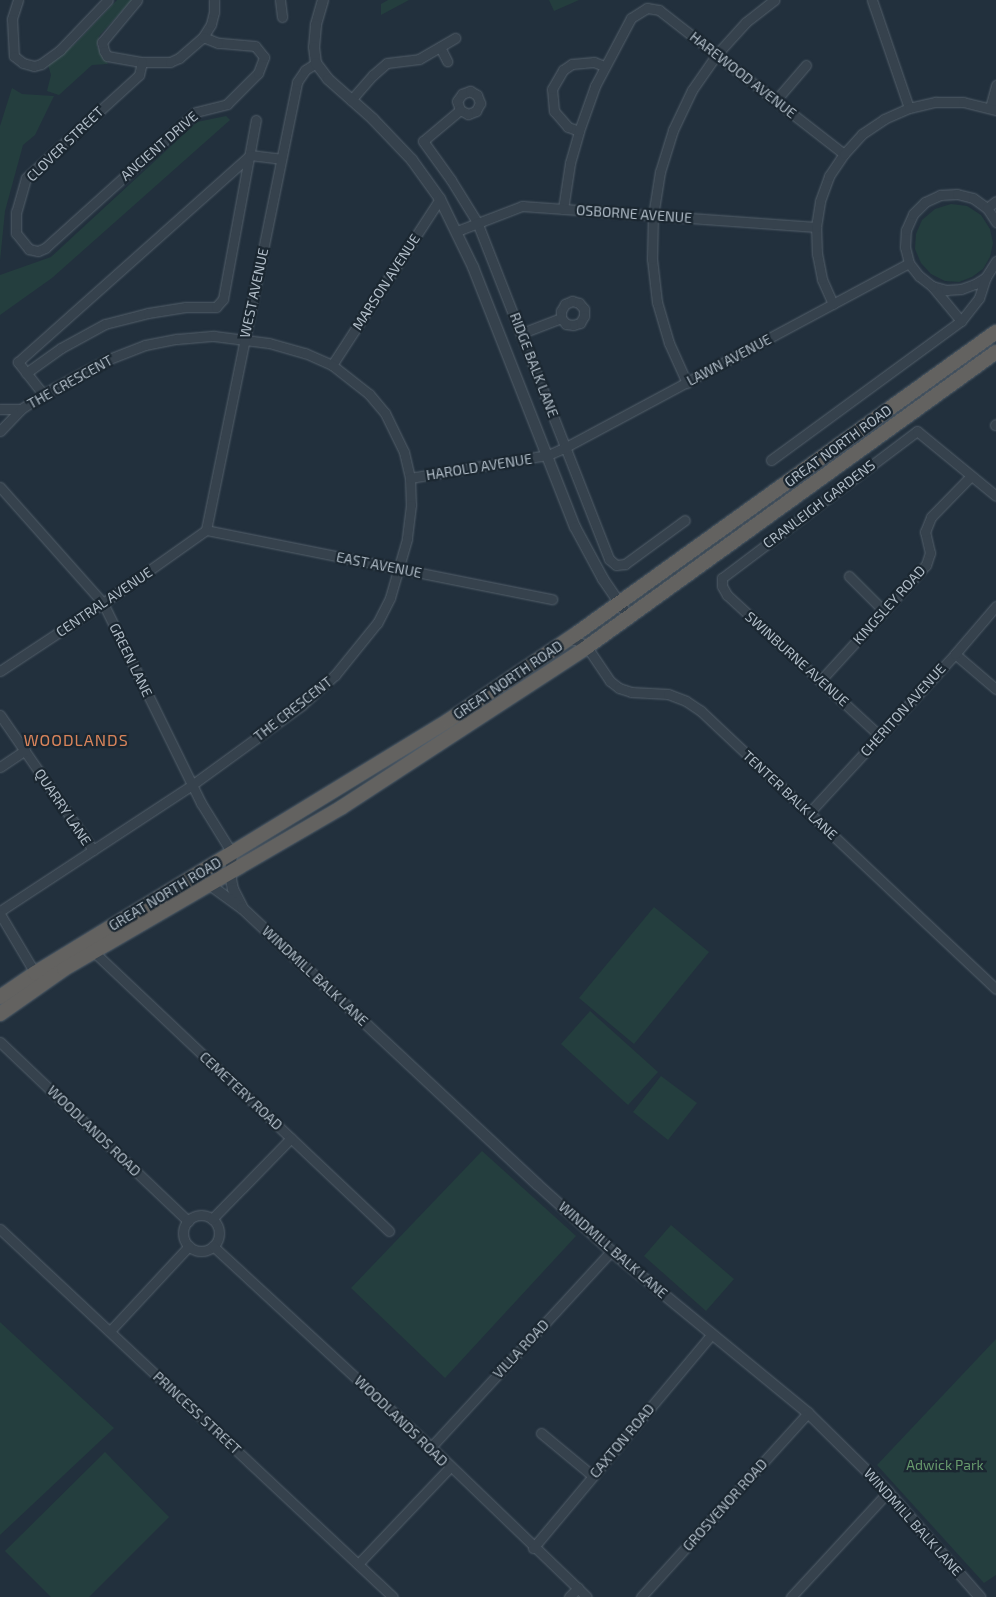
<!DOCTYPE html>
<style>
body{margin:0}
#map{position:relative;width:996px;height:1597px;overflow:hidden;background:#22303d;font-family:"Exo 2",sans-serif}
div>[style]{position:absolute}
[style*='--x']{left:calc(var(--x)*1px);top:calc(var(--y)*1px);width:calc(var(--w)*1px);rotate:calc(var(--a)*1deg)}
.green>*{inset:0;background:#243e3e}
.roads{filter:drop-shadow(0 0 1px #54606b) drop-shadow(0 0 1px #54606b)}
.minor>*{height:9px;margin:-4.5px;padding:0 4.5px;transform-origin:4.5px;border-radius:4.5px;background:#36424d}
.minor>.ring{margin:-4.5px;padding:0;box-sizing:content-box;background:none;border:9px solid #36424d;border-radius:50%}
.tertiary>*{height:10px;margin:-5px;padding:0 5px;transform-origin:5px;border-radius:5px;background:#36424d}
.trunk>*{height:14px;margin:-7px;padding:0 7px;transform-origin:7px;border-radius:7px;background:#636260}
span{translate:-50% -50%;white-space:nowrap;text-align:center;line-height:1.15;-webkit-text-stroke:4.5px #1b2731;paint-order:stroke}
.street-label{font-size:14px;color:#b1bdc8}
.park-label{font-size:14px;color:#679a6d}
.quarter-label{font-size:16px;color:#d9845b;letter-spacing:1px}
</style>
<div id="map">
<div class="green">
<i style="clip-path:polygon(117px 0,132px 0,99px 36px,97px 46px,108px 64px,92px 65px,59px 95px,47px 91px,51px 75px,48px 65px,75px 44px)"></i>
<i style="clip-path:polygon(388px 0,409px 0,381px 15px,381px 4px)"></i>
<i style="clip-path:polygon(549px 0,579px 0,554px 11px)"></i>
<i style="clip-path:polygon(12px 88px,22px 94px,54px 96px,35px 135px,23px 145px,5px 211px,0 261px,0 126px)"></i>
<i style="clip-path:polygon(226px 116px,230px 120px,52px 278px,0 315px,0 275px,51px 257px,197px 122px)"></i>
<i style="clip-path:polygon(951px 204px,967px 206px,981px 215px,990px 229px,993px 243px,990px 257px,983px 269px,972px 277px,959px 282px,945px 281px,931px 274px,921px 263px,915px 249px,916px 234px,922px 220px,935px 209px)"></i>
<i style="clip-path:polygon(654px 907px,709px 952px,634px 1044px,579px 998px)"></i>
<i style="clip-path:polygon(590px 1011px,658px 1072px,628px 1105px,561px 1044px)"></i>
<i style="clip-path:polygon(661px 1076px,697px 1103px,668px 1140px,633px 1112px)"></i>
<i style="clip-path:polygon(482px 1151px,576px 1236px,445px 1378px,351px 1288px)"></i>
<i style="clip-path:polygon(671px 1225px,734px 1279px,706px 1311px,644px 1256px)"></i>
<i style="clip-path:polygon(0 1322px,114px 1428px,0 1535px)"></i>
<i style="clip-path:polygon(996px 1339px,996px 1575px,984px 1583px,877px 1465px)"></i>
<i style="clip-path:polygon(105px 1452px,169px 1517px,89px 1597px,51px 1597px,5px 1551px)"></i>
</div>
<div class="roads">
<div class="minor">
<i style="--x:18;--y:0;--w:20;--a:108"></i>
<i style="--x:12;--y:19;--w:37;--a:87"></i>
<i style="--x:14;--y:56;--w:11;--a:38"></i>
<i style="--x:23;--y:63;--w:11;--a:15"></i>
<i style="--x:34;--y:66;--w:7;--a:-16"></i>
<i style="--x:41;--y:64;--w:24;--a:-36"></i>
<i style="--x:60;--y:50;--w:69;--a:-46.2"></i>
<i style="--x:137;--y:0;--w:55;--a:129.8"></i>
<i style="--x:102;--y:42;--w:9;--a:77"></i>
<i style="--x:104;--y:51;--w:6;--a:59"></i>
<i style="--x:107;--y:56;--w:36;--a:10"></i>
<i style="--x:142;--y:62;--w:28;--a:0"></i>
<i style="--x:170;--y:62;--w:10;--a:-24"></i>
<i style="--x:179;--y:58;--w:32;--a:-41"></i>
<i style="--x:203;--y:37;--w:15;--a:-58"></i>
<i style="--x:211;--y:24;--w:12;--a:-76"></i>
<i style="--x:214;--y:12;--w:12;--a:-90"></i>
<i style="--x:280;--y:0;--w:17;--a:83"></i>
<i style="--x:872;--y:0;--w:114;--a:71.1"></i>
<i style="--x:440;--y:47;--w:16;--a:63"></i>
<i style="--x:142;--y:62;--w:13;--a:103"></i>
<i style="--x:139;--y:75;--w:153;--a:137.7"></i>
<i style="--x:26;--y:178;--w:35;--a:106"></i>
<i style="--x:16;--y:212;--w:21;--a:90"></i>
<i style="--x:16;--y:233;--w:21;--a:51"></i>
<i style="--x:29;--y:249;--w:9;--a:13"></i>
<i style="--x:38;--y:251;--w:8;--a:-23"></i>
<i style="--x:45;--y:248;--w:203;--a:-42"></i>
<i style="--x:196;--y:112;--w:32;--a:-14"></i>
<i style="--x:227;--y:104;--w:44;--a:-45"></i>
<i style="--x:258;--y:73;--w:17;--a:-69"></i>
<i style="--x:264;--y:57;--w:14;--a:-129"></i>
<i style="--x:255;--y:46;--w:37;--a:-175"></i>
<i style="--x:218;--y:43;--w:16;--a:-158"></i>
<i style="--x:351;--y:100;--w:33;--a:-49"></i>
<i style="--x:373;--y:75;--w:18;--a:-41"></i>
<i style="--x:387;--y:63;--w:32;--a:-7"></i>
<i style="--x:419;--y:59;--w:42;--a:-30.3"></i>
<i style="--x:776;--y:100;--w:46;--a:-49.4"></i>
<i style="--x:990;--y:108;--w:24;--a:-75"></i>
<i style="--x:460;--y:110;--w:9;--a:-108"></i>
<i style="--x:457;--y:101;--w:9;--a:-54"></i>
<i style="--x:462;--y:94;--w:9;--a:-21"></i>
<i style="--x:470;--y:91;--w:8;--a:30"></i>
<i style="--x:477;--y:95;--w:9;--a:69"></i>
<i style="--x:480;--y:103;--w:9;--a:117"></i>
<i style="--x:476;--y:111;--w:9;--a:159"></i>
<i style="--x:468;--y:114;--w:9;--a:-153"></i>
<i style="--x:460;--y:110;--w:48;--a:140"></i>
<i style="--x:423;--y:141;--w:48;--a:54.3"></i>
<i style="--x:451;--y:180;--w:49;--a:58.2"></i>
<i style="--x:477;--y:222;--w:362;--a:68.6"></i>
<i style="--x:609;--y:559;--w:9;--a:41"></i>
<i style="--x:616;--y:565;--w:9;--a:-6"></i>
<i style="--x:625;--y:564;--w:74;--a:-36.3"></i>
<i style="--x:579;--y:131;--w:12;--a:-160"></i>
<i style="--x:568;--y:127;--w:21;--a:-131"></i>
<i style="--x:554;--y:111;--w:22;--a:-95"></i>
<i style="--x:552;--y:89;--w:22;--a:-60"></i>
<i style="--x:563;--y:70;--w:11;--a:-34"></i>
<i style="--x:572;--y:64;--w:22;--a:-5"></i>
<i style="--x:594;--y:62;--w:11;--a:22"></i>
<i style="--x:987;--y:208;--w:11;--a:-38"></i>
<i style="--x:563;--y:209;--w:47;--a:-81.3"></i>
<i style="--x:570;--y:163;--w:33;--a:-74"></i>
<i style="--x:579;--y:131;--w:48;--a:-70.4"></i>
<i style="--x:595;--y:86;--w:77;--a:-62.1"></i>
<i style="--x:631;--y:18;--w:19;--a:-32"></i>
<i style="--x:647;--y:8;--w:12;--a:9"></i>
<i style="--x:659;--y:10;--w:234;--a:37.9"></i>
<i style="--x:457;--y:231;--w:70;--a:-21"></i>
<i style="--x:522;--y:206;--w:295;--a:4.1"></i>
<i style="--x:932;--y:286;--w:15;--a:16"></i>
<i style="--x:946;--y:290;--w:15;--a:-4"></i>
<i style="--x:961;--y:289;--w:15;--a:-20"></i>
<i style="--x:975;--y:284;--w:13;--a:-32"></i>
<i style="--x:986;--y:277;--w:19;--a:-58"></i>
<i style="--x:833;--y:304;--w:27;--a:-114"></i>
<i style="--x:822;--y:279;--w:25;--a:-101"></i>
<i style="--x:817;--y:254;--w:27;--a:-92"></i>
<i style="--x:816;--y:227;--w:26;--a:-81"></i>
<i style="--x:820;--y:201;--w:27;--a:-70"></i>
<i style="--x:829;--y:176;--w:27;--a:-56"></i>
<i style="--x:844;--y:154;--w:27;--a:-48"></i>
<i style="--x:862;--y:134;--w:27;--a:-34"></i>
<i style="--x:884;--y:119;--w:27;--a:-24"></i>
<i style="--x:909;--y:108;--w:28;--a:-13"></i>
<i style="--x:936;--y:102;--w:27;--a:0"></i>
<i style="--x:963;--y:102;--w:34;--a:14"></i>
<i style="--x:961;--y:321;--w:45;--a:-129.6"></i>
<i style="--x:932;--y:286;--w:16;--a:-142"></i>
<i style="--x:919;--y:276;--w:16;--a:-128"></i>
<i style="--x:909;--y:263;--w:16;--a:-104"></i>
<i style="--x:905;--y:247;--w:17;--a:-87"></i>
<i style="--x:906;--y:230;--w:17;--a:-66"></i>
<i style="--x:913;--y:214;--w:17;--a:-45"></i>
<i style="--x:925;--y:202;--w:17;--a:-25"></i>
<i style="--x:940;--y:195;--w:17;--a:-3"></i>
<i style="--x:957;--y:194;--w:16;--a:14"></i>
<i style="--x:973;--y:198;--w:17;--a:36"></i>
<i style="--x:987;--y:208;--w:17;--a:57"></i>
<i style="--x:522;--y:333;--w:42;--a:-21"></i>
<i style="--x:561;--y:318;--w:7;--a:-90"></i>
<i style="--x:561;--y:311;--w:8;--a:-60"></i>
<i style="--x:565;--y:304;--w:8;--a:-23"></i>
<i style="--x:572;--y:301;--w:7;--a:16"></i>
<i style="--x:579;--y:303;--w:8;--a:50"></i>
<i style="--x:584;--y:309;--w:7;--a:90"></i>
<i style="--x:584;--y:316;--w:8;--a:120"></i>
<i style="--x:580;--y:323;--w:7;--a:164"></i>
<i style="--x:573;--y:325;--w:7;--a:-172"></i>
<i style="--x:566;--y:324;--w:8;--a:-130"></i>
<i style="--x:332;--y:365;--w:198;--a:-57"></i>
<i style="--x:26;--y:373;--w:43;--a:-35.5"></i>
<i style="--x:61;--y:348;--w:50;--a:-28.6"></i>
<i style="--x:105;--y:324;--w:44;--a:-14.3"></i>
<i style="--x:148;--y:313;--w:38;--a:-9"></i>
<i style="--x:186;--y:307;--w:30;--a:0"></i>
<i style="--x:216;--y:307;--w:11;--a:-49"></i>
<i style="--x:223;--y:299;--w:182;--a:-79.6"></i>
<i style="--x:687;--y:383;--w:44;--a:-114.2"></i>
<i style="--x:669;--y:343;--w:43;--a:-106.3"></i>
<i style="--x:657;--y:302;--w:43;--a:-96.6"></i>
<i style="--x:652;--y:259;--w:43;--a:-88.7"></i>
<i style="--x:653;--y:216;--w:45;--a:-81"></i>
<i style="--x:660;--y:172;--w:44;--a:-72.8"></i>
<i style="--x:673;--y:130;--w:44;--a:-64.6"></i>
<i style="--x:692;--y:90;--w:44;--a:-55.2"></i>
<i style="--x:717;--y:54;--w:43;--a:-47.8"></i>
<i style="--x:746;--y:22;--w:36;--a:-38"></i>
<i style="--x:43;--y:394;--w:41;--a:-128"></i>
<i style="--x:18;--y:362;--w:311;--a:-41.7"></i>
<i style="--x:250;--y:155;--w:31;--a:7"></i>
<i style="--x:0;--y:409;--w:21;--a:0"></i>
<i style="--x:995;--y:425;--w:1;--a:-45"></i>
<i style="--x:0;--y:431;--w:30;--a:-46"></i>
<i style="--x:21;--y:409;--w:27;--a:-34"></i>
<i style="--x:43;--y:394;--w:69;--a:-28.4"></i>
<i style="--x:104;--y:361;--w:44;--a:-21.3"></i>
<i style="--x:145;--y:345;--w:33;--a:-11"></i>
<i style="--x:177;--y:339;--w:37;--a:-5"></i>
<i style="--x:214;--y:336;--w:55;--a:7.3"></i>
<i style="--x:269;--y:343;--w:37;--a:16"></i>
<i style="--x:305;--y:353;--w:30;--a:24"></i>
<i style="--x:332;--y:365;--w:47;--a:38.1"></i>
<i style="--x:369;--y:394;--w:25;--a:50"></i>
<i style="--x:385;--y:413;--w:43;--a:64"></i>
<i style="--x:404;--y:452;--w:27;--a:77"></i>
<i style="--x:410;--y:478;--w:27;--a:88"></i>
<i style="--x:411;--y:505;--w:34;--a:97"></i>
<i style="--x:407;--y:539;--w:61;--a:106.1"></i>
<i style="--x:390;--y:598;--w:28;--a:117"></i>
<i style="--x:377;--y:623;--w:67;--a:128.9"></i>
<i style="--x:335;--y:675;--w:45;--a:137.7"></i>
<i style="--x:302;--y:705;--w:136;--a:144"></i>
<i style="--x:192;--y:785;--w:230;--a:146.7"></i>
<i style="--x:771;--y:460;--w:235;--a:-36.2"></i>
<i style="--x:961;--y:321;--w:29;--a:-52"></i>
<i style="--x:979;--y:298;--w:22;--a:-72"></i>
<i style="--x:410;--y:478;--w:140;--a:-9.5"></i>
<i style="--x:548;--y:455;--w:17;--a:-24"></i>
<i style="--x:564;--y:448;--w:391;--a:-28.2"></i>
<i style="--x:0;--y:487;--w:155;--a:48.4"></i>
<i style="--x:103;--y:603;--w:223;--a:63.9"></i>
<i style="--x:201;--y:803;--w:59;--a:58.2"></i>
<i style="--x:206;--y:530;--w:457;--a:-78.5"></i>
<i style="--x:297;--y:82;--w:14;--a:-56"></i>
<i style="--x:305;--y:70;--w:13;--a:-32"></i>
<i style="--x:206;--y:530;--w:353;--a:11.3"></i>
<i style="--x:849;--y:576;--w:49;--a:45"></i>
<i style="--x:567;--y:640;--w:9;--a:0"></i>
<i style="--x:576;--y:640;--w:13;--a:32"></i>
<i style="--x:587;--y:647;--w:41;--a:55.9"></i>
<i style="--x:610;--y:681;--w:11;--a:38"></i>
<i style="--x:619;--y:688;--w:13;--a:18"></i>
<i style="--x:631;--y:692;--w:37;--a:3"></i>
<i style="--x:668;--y:694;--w:19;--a:21"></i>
<i style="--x:686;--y:701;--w:18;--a:34"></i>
<i style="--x:701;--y:711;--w:405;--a:43.3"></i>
<i style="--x:955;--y:654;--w:54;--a:40.5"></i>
<i style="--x:0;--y:671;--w:123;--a:-33.4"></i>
<i style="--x:103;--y:603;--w:126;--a:-35.3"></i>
<i style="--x:820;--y:681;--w:157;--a:-47.6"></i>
<i style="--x:926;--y:565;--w:13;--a:-72"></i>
<i style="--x:930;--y:553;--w:22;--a:-103"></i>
<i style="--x:925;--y:532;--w:16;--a:-68"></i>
<i style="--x:931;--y:517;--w:57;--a:-45.7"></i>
<i style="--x:0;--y:715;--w:164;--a:55.4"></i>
<i style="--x:880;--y:736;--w:208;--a:-137.3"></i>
<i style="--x:727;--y:595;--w:10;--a:-119"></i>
<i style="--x:722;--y:586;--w:8;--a:-90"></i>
<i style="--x:722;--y:578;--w:244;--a:-37"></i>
<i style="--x:917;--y:431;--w:102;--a:39.4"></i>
<i style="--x:0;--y:767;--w:30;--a:-34"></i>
<i style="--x:809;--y:813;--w:216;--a:-47.4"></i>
<i style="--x:955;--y:654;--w:63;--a:-49.5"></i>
<i style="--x:0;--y:914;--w:69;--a:59.3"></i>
<i style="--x:94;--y:952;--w:406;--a:43.4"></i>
<i style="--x:0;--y:1042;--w:260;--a:43.6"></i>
<i class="ring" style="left:183px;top:1215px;width:27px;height:27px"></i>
<i style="--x:212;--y:1219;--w:113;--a:-45.7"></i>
<i style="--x:0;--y:1229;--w:538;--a:43.12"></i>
<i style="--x:213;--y:1246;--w:297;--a:42.7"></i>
<i style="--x:431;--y:1447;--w:216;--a:43.9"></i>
<i style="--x:110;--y:1331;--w:116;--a:-47.1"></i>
<i style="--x:541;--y:1433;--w:67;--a:39.6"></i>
<i style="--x:431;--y:1447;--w:266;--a:-47.4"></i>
<i style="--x:533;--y:1548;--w:279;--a:-50.1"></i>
<i style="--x:358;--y:1564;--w:134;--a:-46.5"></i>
<i style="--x:569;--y:1597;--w:13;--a:-45"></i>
<i style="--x:641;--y:1597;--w:248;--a:-47.8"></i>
<i style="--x:791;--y:1597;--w:143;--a:-47.3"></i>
</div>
<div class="tertiary">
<i style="--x:323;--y:0;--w:26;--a:106"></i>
<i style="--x:316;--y:25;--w:22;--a:95"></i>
<i style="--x:314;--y:47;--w:16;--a:83"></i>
<i style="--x:316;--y:63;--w:20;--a:53"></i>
<i style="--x:328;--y:79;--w:60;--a:41.6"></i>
<i style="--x:373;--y:119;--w:57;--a:46.4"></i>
<i style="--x:412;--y:160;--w:48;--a:54.3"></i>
<i style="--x:440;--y:199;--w:76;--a:64.1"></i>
<i style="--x:473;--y:267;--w:279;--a:68.6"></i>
<i style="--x:575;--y:527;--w:59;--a:61.7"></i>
<i style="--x:603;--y:579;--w:46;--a:55.6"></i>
<i style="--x:232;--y:853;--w:21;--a:95"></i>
<i style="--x:230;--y:874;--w:15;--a:79"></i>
<i style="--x:233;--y:889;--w:20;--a:63"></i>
<i style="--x:210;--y:885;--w:39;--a:36"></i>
<i style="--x:242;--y:908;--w:405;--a:43.1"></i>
<i style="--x:538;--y:1185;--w:98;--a:42.1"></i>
<i style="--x:611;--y:1251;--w:255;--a:39.4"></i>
<i style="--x:808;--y:1413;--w:112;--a:44.6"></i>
<i style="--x:888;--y:1492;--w:140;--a:48.8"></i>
</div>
<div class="trunk">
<i style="--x:0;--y:997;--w:42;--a:-34.4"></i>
<i style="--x:35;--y:973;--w:485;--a:-31.4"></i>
<i style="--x:449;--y:720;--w:153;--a:-34.1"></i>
<i style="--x:576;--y:634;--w:517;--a:-35.72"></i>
<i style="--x:0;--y:1014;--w:78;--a:-35.1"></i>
<i style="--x:64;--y:969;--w:322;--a:-30.2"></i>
<i style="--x:342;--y:807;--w:293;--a:-33.1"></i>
<i style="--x:587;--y:647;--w:504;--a:-35.8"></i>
</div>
</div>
<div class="street-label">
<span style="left:743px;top:75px;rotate:38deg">HAREWOOD AVENUE</span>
<span style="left:65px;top:144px;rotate:-44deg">CLOVER STREET</span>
<span style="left:159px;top:146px;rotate:-41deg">ANCIENT DRIVE</span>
<span style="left:634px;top:214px;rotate:4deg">OSBORNE AVENUE</span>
<span style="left:386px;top:282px;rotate:-57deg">MARSON AVENUE</span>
<span style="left:254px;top:293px;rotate:-78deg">WEST AVENUE</span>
<span style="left:729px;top:360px;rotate:-28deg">LAWN AVENUE</span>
<span style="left:534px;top:365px;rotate:69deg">RIDGE BALK LANE</span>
<span style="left:70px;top:382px;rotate:-29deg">THE CRESCENT</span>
<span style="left:838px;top:446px;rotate:-36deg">GREAT NORTH ROAD</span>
<span style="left:479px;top:467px;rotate:-9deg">HAROLD AVENUE</span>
<span style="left:819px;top:504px;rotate:-37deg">CRANLEIGH GARDENS</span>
<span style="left:379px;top:565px;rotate:11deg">EAST AVENUE</span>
<span style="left:104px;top:602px;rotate:-34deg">CENTRAL AVENUE</span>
<span style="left:889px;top:605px;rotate:-48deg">KINGSLEY ROAD</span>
<span style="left:797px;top:659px;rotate:42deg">SWINBURNE AVENUE</span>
<span style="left:131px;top:660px;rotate:64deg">GREEN LANE</span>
<span style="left:508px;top:680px;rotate:-34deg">GREAT NORTH ROAD</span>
<span style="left:293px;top:709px;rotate:-38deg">THE CRESCENT</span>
<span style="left:903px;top:710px;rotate:-48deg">CHERITON AVENUE</span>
<span style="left:790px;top:795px;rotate:43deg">TENTER BALK LANE</span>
<span style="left:63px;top:807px;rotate:56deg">QUARRY LANE</span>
<span style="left:165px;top:894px;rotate:-31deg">GREAT NORTH ROAD</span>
<span style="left:315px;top:976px;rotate:43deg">WINDMILL BALK LANE</span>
<span style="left:241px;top:1091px;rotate:43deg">CEMETERY ROAD</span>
<span style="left:94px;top:1131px;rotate:44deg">WOODLANDS ROAD</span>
<span style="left:613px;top:1250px;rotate:41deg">WINDMILL BALK LANE</span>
<span style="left:521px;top:1349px;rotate:-47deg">VILLA ROAD</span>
<span style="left:197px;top:1413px;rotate:43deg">PRINCESS STREET</span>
<span style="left:401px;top:1421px;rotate:44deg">WOODLANDS ROAD</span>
<span style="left:622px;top:1441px;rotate:-50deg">CAXTON ROAD</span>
<span style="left:725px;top:1505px;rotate:-48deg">GROSVENOR ROAD</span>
<span style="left:913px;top:1522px;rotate:48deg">WINDMILL BALK LANE</span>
</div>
<div class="park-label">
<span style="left:945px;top:1465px">Adwick Park</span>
</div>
<div class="quarter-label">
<span style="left:76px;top:740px">WOODLANDS</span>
</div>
</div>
